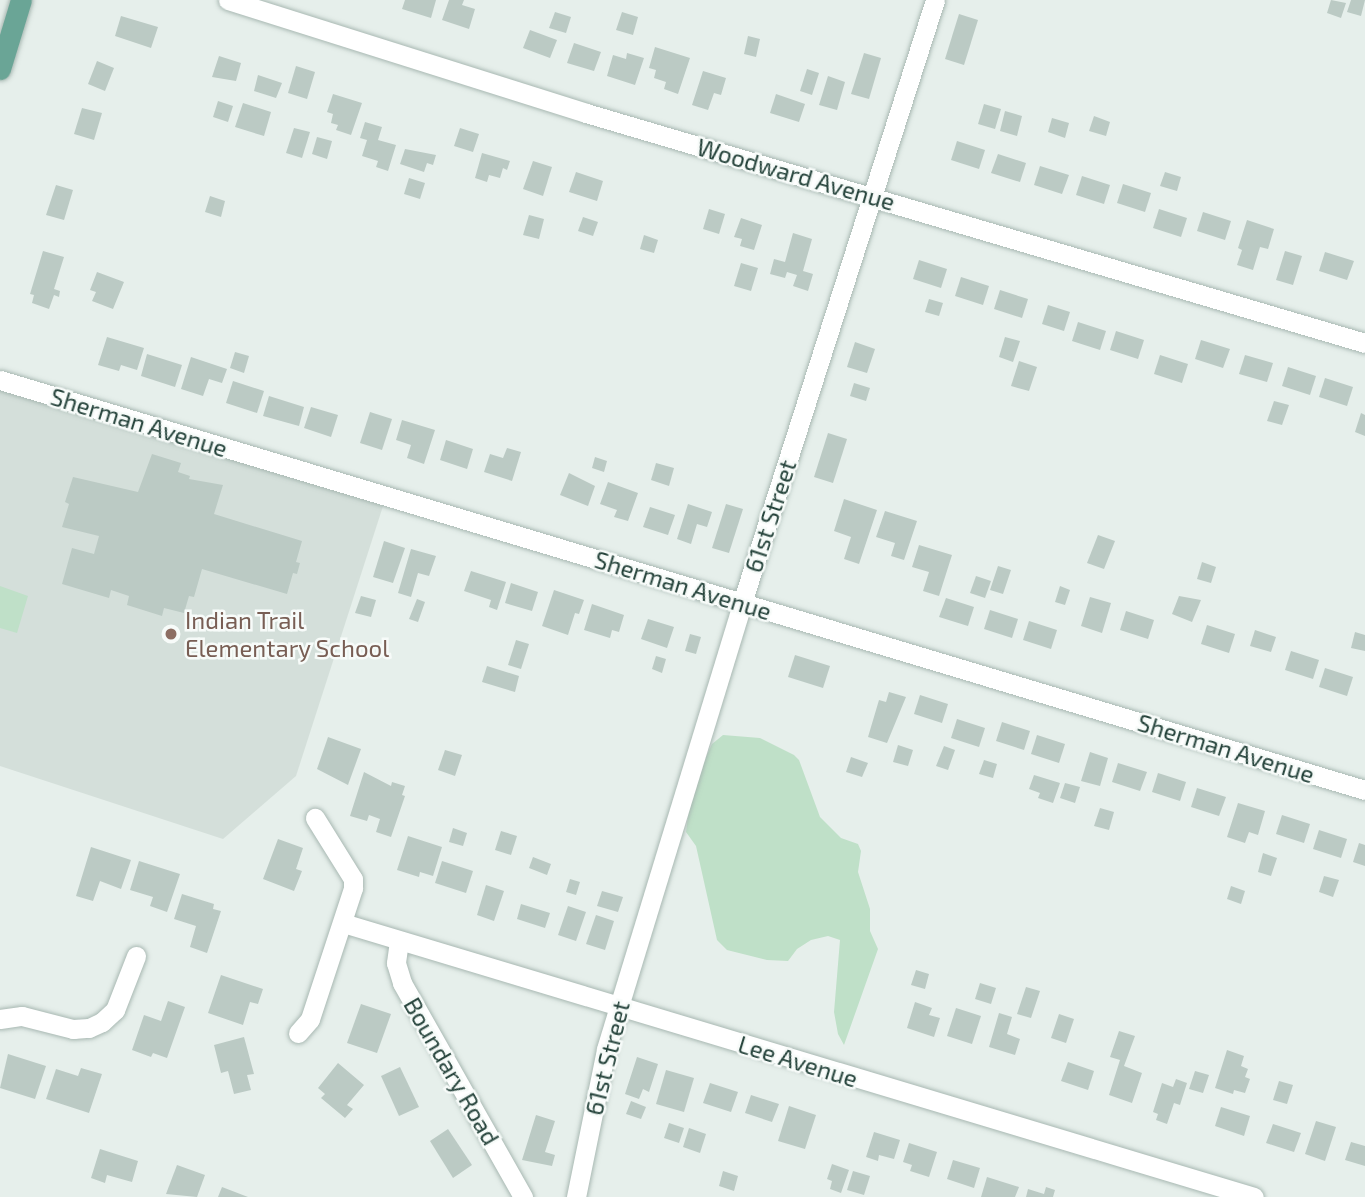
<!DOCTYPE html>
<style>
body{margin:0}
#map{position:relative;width:1365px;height:1197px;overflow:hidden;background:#e6efeb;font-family:"Exo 2",sans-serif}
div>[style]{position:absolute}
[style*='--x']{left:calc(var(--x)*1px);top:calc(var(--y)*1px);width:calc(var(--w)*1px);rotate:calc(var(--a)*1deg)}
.built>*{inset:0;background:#d4dfda}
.green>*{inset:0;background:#bfe0c8}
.building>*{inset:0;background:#bbcac4}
.roads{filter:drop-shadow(0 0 2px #a8b8b2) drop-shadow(0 0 2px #a8b8b2)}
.minor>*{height:19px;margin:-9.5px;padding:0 9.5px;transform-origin:9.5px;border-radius:9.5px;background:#fff}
.major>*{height:21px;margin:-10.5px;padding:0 10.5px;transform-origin:10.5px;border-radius:10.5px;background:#6aa596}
.dots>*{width:19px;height:19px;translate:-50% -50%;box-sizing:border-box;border:4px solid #f7fbf9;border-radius:50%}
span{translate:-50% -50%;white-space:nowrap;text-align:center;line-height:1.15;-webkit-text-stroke:5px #f7fbf9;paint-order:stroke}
.street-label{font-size:24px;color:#24423a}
.education-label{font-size:24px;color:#785e54}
.left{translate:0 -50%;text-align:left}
</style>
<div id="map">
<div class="built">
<i style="clip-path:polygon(0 389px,384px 503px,296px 776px,223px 839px,0 766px)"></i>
</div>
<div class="green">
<i style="clip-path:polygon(0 586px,28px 596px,17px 633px,0 628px)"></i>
<i style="clip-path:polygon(723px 735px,760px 738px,794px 755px,799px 760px,820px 817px,841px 838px,858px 844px,861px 851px,858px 872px,870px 909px,870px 931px,878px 949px,844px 1045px,838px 1034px,834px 1012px,840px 940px,828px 936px,811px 940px,797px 949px,788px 961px,767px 960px,727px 950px,717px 940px,696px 846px,686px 832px,689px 809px,702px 766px,712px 744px)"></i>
</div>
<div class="building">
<i style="clip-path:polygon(405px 0,436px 0,431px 18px,402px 9px)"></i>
<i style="clip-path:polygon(449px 0,464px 0,462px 5px,475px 9px,469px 29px,442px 20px)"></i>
<i style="clip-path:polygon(1331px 0,1346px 3px,1341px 18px,1327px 13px)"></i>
<i style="clip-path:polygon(1351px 0,1365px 0,1361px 16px,1347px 12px)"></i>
<i style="clip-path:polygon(555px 12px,571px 17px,566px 33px,549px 28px)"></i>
<i style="clip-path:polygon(622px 12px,638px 17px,633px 35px,616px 30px)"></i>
<i style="clip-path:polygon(959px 14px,978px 20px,964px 65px,945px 59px)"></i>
<i style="clip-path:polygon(121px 16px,158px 27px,151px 48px,115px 36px)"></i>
<i style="clip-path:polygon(530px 30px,557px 40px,550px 58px,523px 48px)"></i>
<i style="clip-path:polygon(748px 36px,760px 39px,756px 57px,744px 54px)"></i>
<i style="clip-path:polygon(574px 43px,601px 52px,594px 71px,567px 63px)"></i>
<i style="clip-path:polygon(655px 47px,690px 58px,678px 94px,664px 89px,666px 82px,654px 78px,656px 70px,649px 68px)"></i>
<i style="clip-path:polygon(627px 53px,644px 58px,635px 85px,607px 76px,613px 55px,626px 59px)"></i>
<i style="clip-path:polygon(864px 53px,881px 58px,869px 99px,851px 94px)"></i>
<i style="clip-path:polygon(219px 56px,241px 63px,236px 81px,212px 77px)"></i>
<i style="clip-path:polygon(97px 61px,114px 68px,105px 91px,88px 84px)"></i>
<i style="clip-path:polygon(296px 66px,315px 72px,307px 99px,288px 93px)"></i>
<i style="clip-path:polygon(807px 69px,819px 73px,812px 95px,800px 91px)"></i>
<i style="clip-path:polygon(703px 71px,726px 78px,721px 95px,714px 93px,708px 110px,692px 105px)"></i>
<i style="clip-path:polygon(258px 75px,282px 83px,276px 98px,254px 91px)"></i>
<i style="clip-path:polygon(828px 76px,845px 82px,837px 110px,819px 105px)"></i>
<i style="clip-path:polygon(333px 94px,362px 103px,351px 135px,336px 130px,338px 125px,331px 123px,333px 114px,327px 112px)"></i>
<i style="clip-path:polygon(776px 94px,805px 104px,799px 122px,770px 113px)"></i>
<i style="clip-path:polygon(218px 101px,233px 106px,228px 122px,213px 117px)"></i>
<i style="clip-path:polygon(243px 103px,271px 112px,264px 136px,235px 127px)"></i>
<i style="clip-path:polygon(984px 104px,1001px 109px,995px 129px,978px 124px)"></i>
<i style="clip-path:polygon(82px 108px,102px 113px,94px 140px,74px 134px)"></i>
<i style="clip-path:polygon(1005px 111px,1022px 116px,1017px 136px,1000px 131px)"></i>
<i style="clip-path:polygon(1094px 116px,1110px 122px,1106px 136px,1089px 131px)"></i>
<i style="clip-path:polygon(1052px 118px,1069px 123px,1065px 138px,1048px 132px)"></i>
<i style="clip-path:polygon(365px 122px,382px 127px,378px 140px,396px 145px,388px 171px,376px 167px,378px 161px,362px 156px,367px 140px,360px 138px)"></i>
<i style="clip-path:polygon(294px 128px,310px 132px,302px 158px,286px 153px)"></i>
<i style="clip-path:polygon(460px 128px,479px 134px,473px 152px,454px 146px)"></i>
<i style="clip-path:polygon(317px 137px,332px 141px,327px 159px,312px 154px)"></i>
<i style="clip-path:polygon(957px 141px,985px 150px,979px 169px,951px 160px)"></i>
<i style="clip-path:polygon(405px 149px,436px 155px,433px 165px,427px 163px,424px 172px,400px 164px)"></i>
<i style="clip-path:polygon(482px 153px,510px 161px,507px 170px,503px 168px,500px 178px,489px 175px,487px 182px,475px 178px)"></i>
<i style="clip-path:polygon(998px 154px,1026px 163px,1020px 182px,991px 173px)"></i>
<i style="clip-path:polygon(533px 161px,552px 167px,543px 196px,523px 189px)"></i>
<i style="clip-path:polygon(1040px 166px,1069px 175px,1062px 194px,1034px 185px)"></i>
<i style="clip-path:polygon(576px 172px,603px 181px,597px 201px,569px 192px)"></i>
<i style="clip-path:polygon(1165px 172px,1181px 177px,1177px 191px,1160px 186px)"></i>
<i style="clip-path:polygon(1082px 176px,1110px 185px,1104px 204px,1076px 195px)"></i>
<i style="clip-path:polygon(409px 178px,425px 183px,420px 199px,404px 194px)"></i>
<i style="clip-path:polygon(1123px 184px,1151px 193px,1145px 212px,1117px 203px)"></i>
<i style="clip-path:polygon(56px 185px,73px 190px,64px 220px,46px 215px)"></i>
<i style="clip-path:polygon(210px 196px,225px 201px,221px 217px,205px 212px)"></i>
<i style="clip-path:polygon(709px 209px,725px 214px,719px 234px,703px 229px)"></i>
<i style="clip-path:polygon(1159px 209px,1187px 218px,1181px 237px,1153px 228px)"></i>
<i style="clip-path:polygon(1203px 212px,1231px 221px,1225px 240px,1197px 231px)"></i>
<i style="clip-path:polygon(529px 215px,544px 219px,539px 239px,523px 235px)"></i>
<i style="clip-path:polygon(583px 217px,598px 222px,593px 236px,578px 231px)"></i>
<i style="clip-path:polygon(741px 218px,762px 225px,754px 250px,740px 246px,742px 239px,734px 237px)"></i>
<i style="clip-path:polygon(1247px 220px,1274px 229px,1268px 249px,1260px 247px,1253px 270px,1237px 265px,1242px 250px,1238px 248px)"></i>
<i style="clip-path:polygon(793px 233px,812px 239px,803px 271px,813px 274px,808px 291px,793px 286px,797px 275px,787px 272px,785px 278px,770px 274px,774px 259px,785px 262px)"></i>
<i style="clip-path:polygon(644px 235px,658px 240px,654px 253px,640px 249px)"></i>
<i style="clip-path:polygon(43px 251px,64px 257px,54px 289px,60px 291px,59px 297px,54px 295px,49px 309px,32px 303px,34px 295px,30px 294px)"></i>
<i style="clip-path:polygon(1285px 251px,1302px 256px,1293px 285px,1276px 280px)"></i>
<i style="clip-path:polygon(1325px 252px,1354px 261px,1347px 280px,1319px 271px)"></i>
<i style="clip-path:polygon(919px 260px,947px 269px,941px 288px,913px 279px)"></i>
<i style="clip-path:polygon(741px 263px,758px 268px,751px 291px,734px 286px)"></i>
<i style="clip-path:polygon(97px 272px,124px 282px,113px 309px,92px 301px,96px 292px,90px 290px)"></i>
<i style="clip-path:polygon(961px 277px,989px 286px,983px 305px,955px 296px)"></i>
<i style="clip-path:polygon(1000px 290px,1028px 299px,1022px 318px,994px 309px)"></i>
<i style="clip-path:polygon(929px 299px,943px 303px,939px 316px,925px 312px)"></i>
<i style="clip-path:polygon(1048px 305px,1070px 312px,1064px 331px,1042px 324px)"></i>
<i style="clip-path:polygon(1078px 322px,1106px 331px,1100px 350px,1072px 341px)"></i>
<i style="clip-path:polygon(1116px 331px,1144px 340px,1138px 359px,1110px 350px)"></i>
<i style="clip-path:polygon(107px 337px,144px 348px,137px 370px,121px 365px,119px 371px,98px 365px)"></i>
<i style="clip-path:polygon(1005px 337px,1020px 341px,1013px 362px,999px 357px)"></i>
<i style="clip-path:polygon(1201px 340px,1230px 349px,1223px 368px,1195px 359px)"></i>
<i style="clip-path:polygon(855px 342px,875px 349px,867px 373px,847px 367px)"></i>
<i style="clip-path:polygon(235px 352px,249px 356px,244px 373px,230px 368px)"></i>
<i style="clip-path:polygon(147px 354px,182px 365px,175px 387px,141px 376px)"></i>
<i style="clip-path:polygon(1160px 355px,1188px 364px,1182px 383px,1154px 374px)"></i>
<i style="clip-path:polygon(1245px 355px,1273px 363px,1267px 382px,1239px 374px)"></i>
<i style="clip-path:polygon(191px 357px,227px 369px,222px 383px,209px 379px,203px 396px,181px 389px)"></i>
<i style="clip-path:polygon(1019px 361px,1037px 367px,1029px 391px,1011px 386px)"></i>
<i style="clip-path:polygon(1288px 367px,1316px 376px,1310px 395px,1282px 386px)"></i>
<i style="clip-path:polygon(1325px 378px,1353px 387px,1347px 406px,1319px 397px)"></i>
<i style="clip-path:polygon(233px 381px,264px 391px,257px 413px,226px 403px)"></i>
<i style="clip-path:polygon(854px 383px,870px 388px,866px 401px,850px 396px)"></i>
<i style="clip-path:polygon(269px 396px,304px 407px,299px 426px,263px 416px)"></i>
<i style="clip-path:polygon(1274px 401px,1289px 405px,1282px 425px,1267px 421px)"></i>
<i style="clip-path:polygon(311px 407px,338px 415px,331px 437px,304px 428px)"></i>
<i style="clip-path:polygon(370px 412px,392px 419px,382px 450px,360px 443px)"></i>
<i style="clip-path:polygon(1361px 413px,1365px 415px,1365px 436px,1355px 432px)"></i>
<i style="clip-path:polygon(402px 420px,435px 430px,424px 464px,407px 458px,411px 445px,396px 440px)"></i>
<i style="clip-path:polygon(828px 433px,847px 439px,833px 483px,814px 477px)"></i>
<i style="clip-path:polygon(446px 440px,473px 449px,467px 469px,440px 460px)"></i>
<i style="clip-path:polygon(507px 448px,521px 452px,512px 481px,484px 472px,490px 454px,503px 458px)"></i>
<i style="clip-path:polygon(152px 454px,181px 463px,178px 472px,190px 476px,189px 479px,223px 485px,214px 514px,302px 541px,296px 562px,300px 563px,297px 574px,293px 573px,287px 594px,202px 569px,194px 597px,189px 596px,184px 613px,164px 608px,162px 616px,127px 605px,129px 596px,111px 590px,109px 598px,62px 584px,72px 548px,94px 554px,99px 536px,62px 527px,69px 504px,65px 502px,73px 477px,138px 492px)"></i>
<i style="clip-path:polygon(595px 457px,607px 461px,604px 472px,592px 468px)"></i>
<i style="clip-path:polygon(656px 463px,674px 468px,669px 486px,651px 480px)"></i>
<i style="clip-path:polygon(569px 473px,595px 486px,588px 506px,560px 495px)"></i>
<i style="clip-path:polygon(608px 482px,638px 493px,628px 521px,614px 517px,617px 510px,600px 504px)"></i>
<i style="clip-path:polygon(844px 499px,877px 510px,859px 564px,844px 559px,851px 537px,834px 531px)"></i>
<i style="clip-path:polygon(688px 504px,712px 512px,707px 527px,697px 524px,691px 544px,677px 539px)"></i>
<i style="clip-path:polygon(726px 504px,743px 509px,729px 553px,712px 548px)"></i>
<i style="clip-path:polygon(650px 507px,675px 515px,668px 535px,643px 527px)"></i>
<i style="clip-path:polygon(885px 511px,917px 521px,904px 560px,891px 556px,895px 543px,876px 537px)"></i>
<i style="clip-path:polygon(1098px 535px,1115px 541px,1104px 569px,1087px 563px)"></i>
<i style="clip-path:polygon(384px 541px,405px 548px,393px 583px,373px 577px)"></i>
<i style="clip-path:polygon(919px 545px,952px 555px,939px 596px,923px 591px,929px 572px,912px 567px)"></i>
<i style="clip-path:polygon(411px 549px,436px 556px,429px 576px,418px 573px,411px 597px,398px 593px)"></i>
<i style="clip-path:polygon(1202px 562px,1216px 567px,1211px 583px,1197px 579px)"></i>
<i style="clip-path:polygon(998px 566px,1011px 570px,1003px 594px,990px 590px)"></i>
<i style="clip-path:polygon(471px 571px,506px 582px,497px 610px,489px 607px,491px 600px,464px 591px)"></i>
<i style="clip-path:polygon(976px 576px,991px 581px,985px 598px,970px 593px)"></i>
<i style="clip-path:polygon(511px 583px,538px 592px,532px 611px,505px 603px)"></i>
<i style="clip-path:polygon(1060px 586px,1070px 590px,1065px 605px,1055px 602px)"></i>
<i style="clip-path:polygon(554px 590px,584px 600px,579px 614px,575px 613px,568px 635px,542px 626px)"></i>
<i style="clip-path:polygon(361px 596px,376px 600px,371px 617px,355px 613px)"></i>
<i style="clip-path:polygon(1179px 596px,1201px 600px,1192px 622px,1172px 614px)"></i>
<i style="clip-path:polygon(1090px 597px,1111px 603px,1102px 633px,1081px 626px)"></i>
<i style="clip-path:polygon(946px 598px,974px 607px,968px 626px,939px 617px)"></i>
<i style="clip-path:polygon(417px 599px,425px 602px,418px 622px,409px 619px)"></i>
<i style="clip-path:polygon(592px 604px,624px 615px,619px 632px,612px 630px,610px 638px,584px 630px)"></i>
<i style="clip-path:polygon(990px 610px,1018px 619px,1012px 638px,984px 629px)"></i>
<i style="clip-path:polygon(1126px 611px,1154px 620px,1148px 639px,1120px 630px)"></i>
<i style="clip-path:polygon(648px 619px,674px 627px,667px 648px,641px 639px)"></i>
<i style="clip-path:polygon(1029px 621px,1057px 630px,1051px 649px,1023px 640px)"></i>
<i style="clip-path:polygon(1207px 625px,1235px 634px,1229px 653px,1201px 644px)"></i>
<i style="clip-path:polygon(1255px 630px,1276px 637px,1271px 652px,1250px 646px)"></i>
<i style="clip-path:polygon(1355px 632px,1365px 635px,1365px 651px,1351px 648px)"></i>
<i style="clip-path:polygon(690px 634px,701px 637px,696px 654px,685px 651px)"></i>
<i style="clip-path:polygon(516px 640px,529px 644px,521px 669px,508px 665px)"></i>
<i style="clip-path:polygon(1291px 651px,1319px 660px,1313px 679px,1285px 670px)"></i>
<i style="clip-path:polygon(795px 655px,830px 666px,823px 688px,788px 677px)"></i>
<i style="clip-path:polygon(656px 656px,666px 659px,662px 673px,652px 669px)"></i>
<i style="clip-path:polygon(487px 666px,519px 676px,515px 692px,482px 682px)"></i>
<i style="clip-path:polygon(1325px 668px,1353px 677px,1347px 696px,1319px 687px)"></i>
<i style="clip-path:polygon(889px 692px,906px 697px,887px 743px,868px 737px,879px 700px,886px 702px)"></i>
<i style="clip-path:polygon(920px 695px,948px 704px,942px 723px,914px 714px)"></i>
<i style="clip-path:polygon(957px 719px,985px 728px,979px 747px,951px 738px)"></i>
<i style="clip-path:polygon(1002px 722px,1030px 731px,1024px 750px,996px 741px)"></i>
<i style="clip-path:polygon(1037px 735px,1065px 744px,1059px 763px,1031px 754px)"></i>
<i style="clip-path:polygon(328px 737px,361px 749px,348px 785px,317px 769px)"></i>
<i style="clip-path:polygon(898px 745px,913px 750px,908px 766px,893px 762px)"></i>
<i style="clip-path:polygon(944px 746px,955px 750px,948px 770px,936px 766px)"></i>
<i style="clip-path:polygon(445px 750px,462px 755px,455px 776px,438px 770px)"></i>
<i style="clip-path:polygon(1090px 752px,1108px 758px,1100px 786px,1081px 781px)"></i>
<i style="clip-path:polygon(851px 757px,868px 763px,862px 777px,846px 772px)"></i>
<i style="clip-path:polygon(984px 760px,997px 764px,993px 778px,979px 774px)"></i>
<i style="clip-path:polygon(1118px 763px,1147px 772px,1140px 791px,1112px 782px)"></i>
<i style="clip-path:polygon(364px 772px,391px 786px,392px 782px,405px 786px,402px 795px,405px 796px,391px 837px,376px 832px,380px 819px,369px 815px,367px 821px,350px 816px)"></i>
<i style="clip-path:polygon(1158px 773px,1186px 782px,1180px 801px,1152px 792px)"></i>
<i style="clip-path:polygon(1034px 775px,1060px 783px,1053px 803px,1038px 798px,1040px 793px,1029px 789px)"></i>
<i style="clip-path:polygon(1065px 783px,1080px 787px,1075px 803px,1060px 798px)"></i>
<i style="clip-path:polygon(1197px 788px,1226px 797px,1219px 816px,1191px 807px)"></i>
<i style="clip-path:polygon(1238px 803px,1265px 811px,1258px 835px,1249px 832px,1245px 843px,1227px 837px)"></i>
<i style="clip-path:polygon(1100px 808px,1114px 812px,1109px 830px,1094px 826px)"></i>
<i style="clip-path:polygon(1282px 815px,1310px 824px,1304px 843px,1276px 834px)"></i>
<i style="clip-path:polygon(453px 828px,467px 833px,463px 846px,449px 842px)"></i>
<i style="clip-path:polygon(1319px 830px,1347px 839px,1341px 858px,1313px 849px)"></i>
<i style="clip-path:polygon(501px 831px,517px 836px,511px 855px,495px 850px)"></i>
<i style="clip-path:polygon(408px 836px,442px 847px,433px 876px,420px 872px,419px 877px,397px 870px)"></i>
<i style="clip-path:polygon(278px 839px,303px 848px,296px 869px,302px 871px,294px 891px,263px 879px)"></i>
<i style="clip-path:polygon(1359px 843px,1365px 845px,1365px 866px,1353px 862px)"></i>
<i style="clip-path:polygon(91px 847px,131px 860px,121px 889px,100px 881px,93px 901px,76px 896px)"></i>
<i style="clip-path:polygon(1263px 853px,1277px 858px,1271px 876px,1258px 872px)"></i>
<i style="clip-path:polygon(533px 857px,551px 864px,547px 875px,529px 868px)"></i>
<i style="clip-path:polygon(139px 861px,180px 874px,167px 912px,150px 906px,153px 897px,130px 890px)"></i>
<i style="clip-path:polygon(442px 861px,473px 871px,466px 893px,435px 883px)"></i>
<i style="clip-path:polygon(1324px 876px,1339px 880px,1333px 897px,1319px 892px)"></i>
<i style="clip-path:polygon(570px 879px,580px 882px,576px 895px,566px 892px)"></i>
<i style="clip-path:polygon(486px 885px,504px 891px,494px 921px,477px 915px)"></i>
<i style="clip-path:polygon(1231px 886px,1245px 891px,1241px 904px,1227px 899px)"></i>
<i style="clip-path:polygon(602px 891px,623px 897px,618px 912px,597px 906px)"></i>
<i style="clip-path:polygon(182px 894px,214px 904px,213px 909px,221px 911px,207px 953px,190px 947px,196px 926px,174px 919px)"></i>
<i style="clip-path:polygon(521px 904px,550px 913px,545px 928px,517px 919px)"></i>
<i style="clip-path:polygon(568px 906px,586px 912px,576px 941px,558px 935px)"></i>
<i style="clip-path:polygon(596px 915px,614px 921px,605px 950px,586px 944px)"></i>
<i style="clip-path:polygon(916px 970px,929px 974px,925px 989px,911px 985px)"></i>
<i style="clip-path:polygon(221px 975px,263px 989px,258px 1004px,250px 1002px,243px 1025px,208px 1013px)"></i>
<i style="clip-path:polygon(980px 983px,996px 988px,991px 1004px,975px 999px)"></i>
<i style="clip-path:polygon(1026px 987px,1040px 991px,1031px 1018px,1017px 1014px)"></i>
<i style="clip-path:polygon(168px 1001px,185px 1007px,167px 1058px,153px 1053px,151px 1057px,132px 1050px,144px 1015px,161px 1021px)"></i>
<i style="clip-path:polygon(915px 1002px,932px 1008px,929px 1015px,940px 1018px,934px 1037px,907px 1028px)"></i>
<i style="clip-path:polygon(361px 1004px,391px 1014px,377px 1053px,347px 1043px)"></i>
<i style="clip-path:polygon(956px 1008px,981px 1016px,972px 1044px,947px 1036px)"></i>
<i style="clip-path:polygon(999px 1013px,1012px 1017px,1007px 1034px,1020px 1039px,1015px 1055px,989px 1047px)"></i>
<i style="clip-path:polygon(1059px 1014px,1074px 1019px,1066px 1043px,1051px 1038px)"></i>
<i style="clip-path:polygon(1119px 1031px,1135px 1036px,1124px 1066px,1142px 1073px,1132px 1103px,1109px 1095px,1120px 1060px,1110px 1057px)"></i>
<i style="clip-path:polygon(244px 1037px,254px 1074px,247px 1075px,251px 1090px,234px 1094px,228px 1071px,221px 1073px,214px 1045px)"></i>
<i style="clip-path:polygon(1227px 1050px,1244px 1056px,1241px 1066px,1248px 1069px,1245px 1077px,1250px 1079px,1245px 1093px,1234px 1090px,1233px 1094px,1215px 1088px)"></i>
<i style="clip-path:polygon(8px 1054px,46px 1066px,35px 1099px,0 1088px)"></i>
<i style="clip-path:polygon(637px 1057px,658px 1064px,649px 1092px,643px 1089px,639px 1099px,625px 1094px)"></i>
<i style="clip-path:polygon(1068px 1062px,1094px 1071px,1088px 1090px,1061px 1081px)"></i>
<i style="clip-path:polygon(338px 1063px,364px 1085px,347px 1105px,353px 1109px,345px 1118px,321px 1098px,325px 1094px,318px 1088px)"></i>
<i style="clip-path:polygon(400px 1067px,419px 1107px,399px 1116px,381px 1076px)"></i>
<i style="clip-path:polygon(81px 1068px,102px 1074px,89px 1113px,46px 1099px,56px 1069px,78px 1076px)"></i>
<i style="clip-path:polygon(666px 1070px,694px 1078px,684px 1112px,656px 1104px)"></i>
<i style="clip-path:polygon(1195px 1071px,1209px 1075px,1203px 1093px,1189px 1089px)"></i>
<i style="clip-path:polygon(1176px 1079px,1187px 1083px,1180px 1105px,1174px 1103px,1167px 1124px,1156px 1120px,1158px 1114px,1153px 1112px,1162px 1083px,1173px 1087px)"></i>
<i style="clip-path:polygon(1279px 1081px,1293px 1085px,1287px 1104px,1273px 1100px)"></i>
<i style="clip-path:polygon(710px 1083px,738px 1092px,731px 1112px,703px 1103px)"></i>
<i style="clip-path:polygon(751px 1095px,779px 1104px,772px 1122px,745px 1113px)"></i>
<i style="clip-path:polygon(631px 1101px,646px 1107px,641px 1119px,626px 1114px)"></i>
<i style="clip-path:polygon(789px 1106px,816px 1115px,805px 1149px,778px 1141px)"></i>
<i style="clip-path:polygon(1221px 1107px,1250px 1116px,1244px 1136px,1215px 1126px)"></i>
<i style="clip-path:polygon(536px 1115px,555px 1121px,545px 1152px,555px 1155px,552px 1166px,522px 1160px)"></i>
<i style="clip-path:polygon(1316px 1121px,1336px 1127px,1325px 1161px,1305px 1154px)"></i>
<i style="clip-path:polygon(669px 1123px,684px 1128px,679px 1143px,664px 1138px)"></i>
<i style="clip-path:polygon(1273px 1124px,1301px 1133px,1294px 1152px,1266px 1143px)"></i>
<i style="clip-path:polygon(689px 1128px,706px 1134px,700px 1153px,683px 1147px)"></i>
<i style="clip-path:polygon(448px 1129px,472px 1165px,453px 1178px,430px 1141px)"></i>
<i style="clip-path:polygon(874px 1132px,900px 1140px,894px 1159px,879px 1155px,878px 1161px,866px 1157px)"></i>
<i style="clip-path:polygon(1351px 1142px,1365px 1146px,1365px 1166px,1345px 1160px)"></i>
<i style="clip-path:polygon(909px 1143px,937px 1152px,929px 1177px,910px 1171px,912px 1165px,903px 1162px)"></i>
<i style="clip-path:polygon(100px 1149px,138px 1161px,132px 1182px,107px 1175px,105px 1183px,91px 1178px)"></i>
<i style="clip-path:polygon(953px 1160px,980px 1168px,974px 1188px,947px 1179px)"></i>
<i style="clip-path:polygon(832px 1164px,849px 1170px,841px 1193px,830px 1189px,832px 1181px,827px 1179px)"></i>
<i style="clip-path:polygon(177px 1165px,205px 1175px,197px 1197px,166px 1194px)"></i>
<i style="clip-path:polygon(723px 1171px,738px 1176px,734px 1191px,719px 1186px)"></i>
<i style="clip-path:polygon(853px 1171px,870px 1176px,864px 1195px,847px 1190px)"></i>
<i style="clip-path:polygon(987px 1177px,1019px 1187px,1015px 1197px,981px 1197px)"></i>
<i style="clip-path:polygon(222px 1187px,248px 1197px,218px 1197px)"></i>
<i style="clip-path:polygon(1046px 1187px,1055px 1190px,1053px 1197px,1026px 1197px,1028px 1189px,1044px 1194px)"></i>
</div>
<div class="roads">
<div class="minor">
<i style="--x:228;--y:0;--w:375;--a:17.5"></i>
<i style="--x:586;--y:113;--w:812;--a:16.45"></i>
<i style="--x:0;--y:380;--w:1425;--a:16.72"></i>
<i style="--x:343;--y:923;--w:951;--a:16.74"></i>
<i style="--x:399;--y:941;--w:22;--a:98"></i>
<i style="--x:396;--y:963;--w:21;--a:73"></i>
<i style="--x:402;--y:983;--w:246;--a:60.5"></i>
<i style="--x:0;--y:1019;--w:22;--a:-8"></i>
<i style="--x:22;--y:1016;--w:53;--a:14.3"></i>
<i style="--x:73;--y:1029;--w:16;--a:-4"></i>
<i style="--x:89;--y:1028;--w:14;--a:-25"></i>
<i style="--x:102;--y:1022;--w:18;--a:-43"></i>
<i style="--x:115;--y:1010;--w:58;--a:-68.7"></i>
<i style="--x:298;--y:1033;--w:18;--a:-49"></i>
<i style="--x:310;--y:1019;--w:138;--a:-71.8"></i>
<i style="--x:353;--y:888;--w:9;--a:-90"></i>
<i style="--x:353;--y:879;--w:72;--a:-121.9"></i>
<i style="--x:576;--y:1197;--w:151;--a:-78.5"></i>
<i style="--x:606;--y:1049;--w:466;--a:-73"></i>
<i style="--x:742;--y:603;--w:633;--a:-72.25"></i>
</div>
<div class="major">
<i style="--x:0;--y:69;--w:72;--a:-73.1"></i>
</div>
</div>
<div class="dots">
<i style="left:171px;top:634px;background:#8d6e63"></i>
</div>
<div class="street-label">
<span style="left:796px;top:174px;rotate:16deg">Woodward Avenue</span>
<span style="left:139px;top:422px;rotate:17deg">Sherman Avenue</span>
<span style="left:770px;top:516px;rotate:-72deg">61st Street</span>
<span style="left:683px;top:585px;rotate:17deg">Sherman Avenue</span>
<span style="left:1226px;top:748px;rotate:17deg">Sherman Avenue</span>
<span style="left:607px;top:1058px;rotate:-76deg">61st Street</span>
<span style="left:798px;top:1061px;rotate:17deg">Lee Avenue</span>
<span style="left:452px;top:1071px;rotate:60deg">Boundary Road</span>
</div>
<div class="education-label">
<span class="left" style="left:185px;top:634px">Indian Trail<br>Elementary School</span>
</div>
</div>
